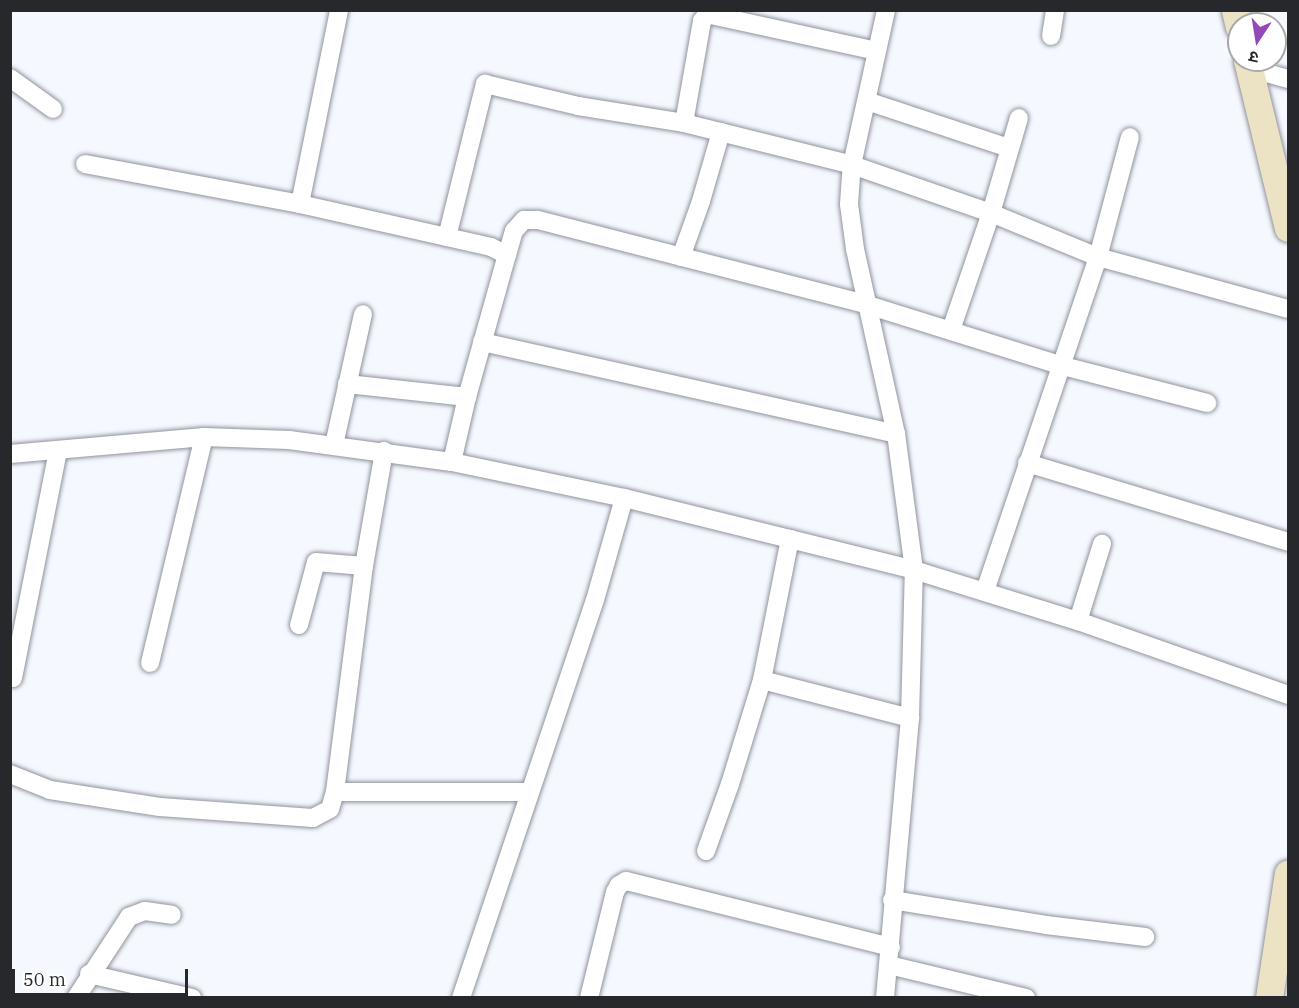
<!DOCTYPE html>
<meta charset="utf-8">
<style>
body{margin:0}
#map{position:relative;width:1299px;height:1008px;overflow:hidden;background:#f5f8fe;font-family:"IBM Plex Serif","Noto Sans Devanagari",serif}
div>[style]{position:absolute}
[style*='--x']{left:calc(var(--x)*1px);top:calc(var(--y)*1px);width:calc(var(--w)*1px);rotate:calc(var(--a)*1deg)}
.roads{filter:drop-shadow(0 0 2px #8f939d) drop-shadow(0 0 2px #8f939d)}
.street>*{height:18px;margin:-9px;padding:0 9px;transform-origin:9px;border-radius:9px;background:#fff}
.secondary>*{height:27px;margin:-13.5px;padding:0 13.5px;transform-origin:13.5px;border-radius:13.5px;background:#ece3c5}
span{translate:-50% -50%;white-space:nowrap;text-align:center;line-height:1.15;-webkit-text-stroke:6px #fff;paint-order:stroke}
.frame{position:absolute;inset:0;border:12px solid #27282c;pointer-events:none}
.north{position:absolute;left:1227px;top:12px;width:60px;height:60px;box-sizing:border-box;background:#fff;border:2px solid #a9a9ab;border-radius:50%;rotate:192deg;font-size:16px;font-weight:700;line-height:24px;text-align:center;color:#27282c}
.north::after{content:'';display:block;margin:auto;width:21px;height:27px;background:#9448b9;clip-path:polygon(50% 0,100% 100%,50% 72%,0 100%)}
.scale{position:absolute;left:12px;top:969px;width:176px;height:27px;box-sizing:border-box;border:3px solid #27282c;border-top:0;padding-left:8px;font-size:18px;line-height:21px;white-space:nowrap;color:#27282c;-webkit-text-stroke:4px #fff;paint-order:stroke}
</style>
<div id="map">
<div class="roads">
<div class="street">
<i style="--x:1051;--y:36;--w:26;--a:-81"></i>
<i style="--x:1249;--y:68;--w:41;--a:15.8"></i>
<i style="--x:10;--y:78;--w:53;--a:35.8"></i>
<i style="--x:867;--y:101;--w:150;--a:18.3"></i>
<i style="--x:684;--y:123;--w:104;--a:-80"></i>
<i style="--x:702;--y:21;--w:9;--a:-54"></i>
<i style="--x:707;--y:14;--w:173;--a:12.3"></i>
<i style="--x:85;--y:164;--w:219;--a:10.5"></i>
<i style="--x:300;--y:204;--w:196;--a:12.7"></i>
<i style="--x:491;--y:247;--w:18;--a:27"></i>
<i style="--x:300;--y:204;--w:198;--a:-78.6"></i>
<i style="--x:447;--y:237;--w:158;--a:-76.1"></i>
<i style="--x:485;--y:84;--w:96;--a:13.3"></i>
<i style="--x:578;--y:106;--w:107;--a:9.1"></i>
<i style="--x:684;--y:123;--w:173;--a:14"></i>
<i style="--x:852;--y:165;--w:147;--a:19.1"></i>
<i style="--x:991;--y:213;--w:116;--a:22.4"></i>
<i style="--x:1098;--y:257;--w:197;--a:15.3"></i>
<i style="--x:681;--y:257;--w:59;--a:-70.3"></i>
<i style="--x:701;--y:201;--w:72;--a:-73.8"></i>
<i style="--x:951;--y:330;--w:124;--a:-71.1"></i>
<i style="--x:991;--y:213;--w:99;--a:-73.6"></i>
<i style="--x:482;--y:342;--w:424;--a:12.5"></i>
<i style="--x:347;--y:384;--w:121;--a:6.2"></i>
<i style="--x:334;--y:445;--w:134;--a:-77.5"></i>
<i style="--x:10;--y:454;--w:195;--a:-5"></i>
<i style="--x:204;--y:437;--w:85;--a:2"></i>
<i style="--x:289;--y:440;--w:164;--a:7.7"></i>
<i style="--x:452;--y:462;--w:176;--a:11.8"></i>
<i style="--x:624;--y:498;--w:299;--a:13.9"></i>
<i style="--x:914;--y:570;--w:172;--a:17.3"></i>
<i style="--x:1078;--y:621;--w:223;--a:19.4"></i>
<i style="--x:452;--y:462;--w:67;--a:-77"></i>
<i style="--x:467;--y:397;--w:148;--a:-74.3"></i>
<i style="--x:507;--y:255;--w:25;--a:-74"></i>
<i style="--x:514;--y:231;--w:15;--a:-48"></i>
<i style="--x:524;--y:220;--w:14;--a:0"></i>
<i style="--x:538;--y:220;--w:341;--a:14.4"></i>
<i style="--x:868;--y:305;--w:204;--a:17.4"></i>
<i style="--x:1063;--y:366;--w:149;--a:14.4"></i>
<i style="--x:1027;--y:463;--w:273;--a:16.8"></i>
<i style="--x:985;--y:591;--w:353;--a:-71.3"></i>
<i style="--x:1098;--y:257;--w:124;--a:-75.1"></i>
<i style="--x:1078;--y:621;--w:81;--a:-72.7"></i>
<i style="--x:299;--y:625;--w:65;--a:-74.9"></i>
<i style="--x:316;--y:562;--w:48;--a:4.8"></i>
<i style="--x:150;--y:663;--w:232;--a:-76.6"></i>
<i style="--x:13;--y:678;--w:232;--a:-78.8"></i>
<i style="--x:762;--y:680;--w:153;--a:14.4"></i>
<i style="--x:10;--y:774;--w:43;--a:21.8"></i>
<i style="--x:50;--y:790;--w:111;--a:8.8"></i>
<i style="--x:160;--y:807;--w:153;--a:4.1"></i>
<i style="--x:313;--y:818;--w:19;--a:-28"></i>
<i style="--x:330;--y:809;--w:18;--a:-74"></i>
<i style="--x:335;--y:792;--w:228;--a:-82.7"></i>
<i style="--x:364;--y:566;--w:117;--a:-80.1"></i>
<i style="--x:335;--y:792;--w:194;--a:0"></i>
<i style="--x:706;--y:851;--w:71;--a:-70.3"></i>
<i style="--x:730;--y:784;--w:109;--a:-72.9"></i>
<i style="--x:762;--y:680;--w:144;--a:-78.8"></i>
<i style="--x:892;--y:900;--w:156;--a:9.2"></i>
<i style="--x:1046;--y:925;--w:100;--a:6.9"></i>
<i style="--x:889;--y:965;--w:141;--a:13.5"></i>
<i style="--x:89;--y:974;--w:106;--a:13.1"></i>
<i style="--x:76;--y:998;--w:97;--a:-56.8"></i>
<i style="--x:129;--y:917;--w:17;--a:-21"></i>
<i style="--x:145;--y:911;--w:27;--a:8"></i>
<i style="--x:461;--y:998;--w:420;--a:-71.4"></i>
<i style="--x:595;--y:600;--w:106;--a:-74.1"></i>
<i style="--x:589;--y:998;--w:109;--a:-76.2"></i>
<i style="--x:615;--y:892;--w:8;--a:-60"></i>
<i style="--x:619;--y:885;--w:8;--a:-30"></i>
<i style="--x:626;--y:881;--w:273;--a:14"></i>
<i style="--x:885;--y:998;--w:281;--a:-84.9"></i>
<i style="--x:910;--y:718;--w:148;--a:-88.5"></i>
<i style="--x:914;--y:570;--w:137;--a:-97.5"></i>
<i style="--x:896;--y:434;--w:189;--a:-102.5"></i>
<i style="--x:855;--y:249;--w:45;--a:-97.6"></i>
<i style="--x:849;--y:204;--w:39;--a:-86"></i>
<i style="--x:852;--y:165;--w:159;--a:-77.6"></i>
</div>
<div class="secondary">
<i style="--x:1235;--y:10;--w:17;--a:77"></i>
<i style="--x:1247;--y:60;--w:173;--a:76.3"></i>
<i style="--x:1269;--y:998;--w:126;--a:-81.4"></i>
</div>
</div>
<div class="frame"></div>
<div class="north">उ</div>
<div class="scale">50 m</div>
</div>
